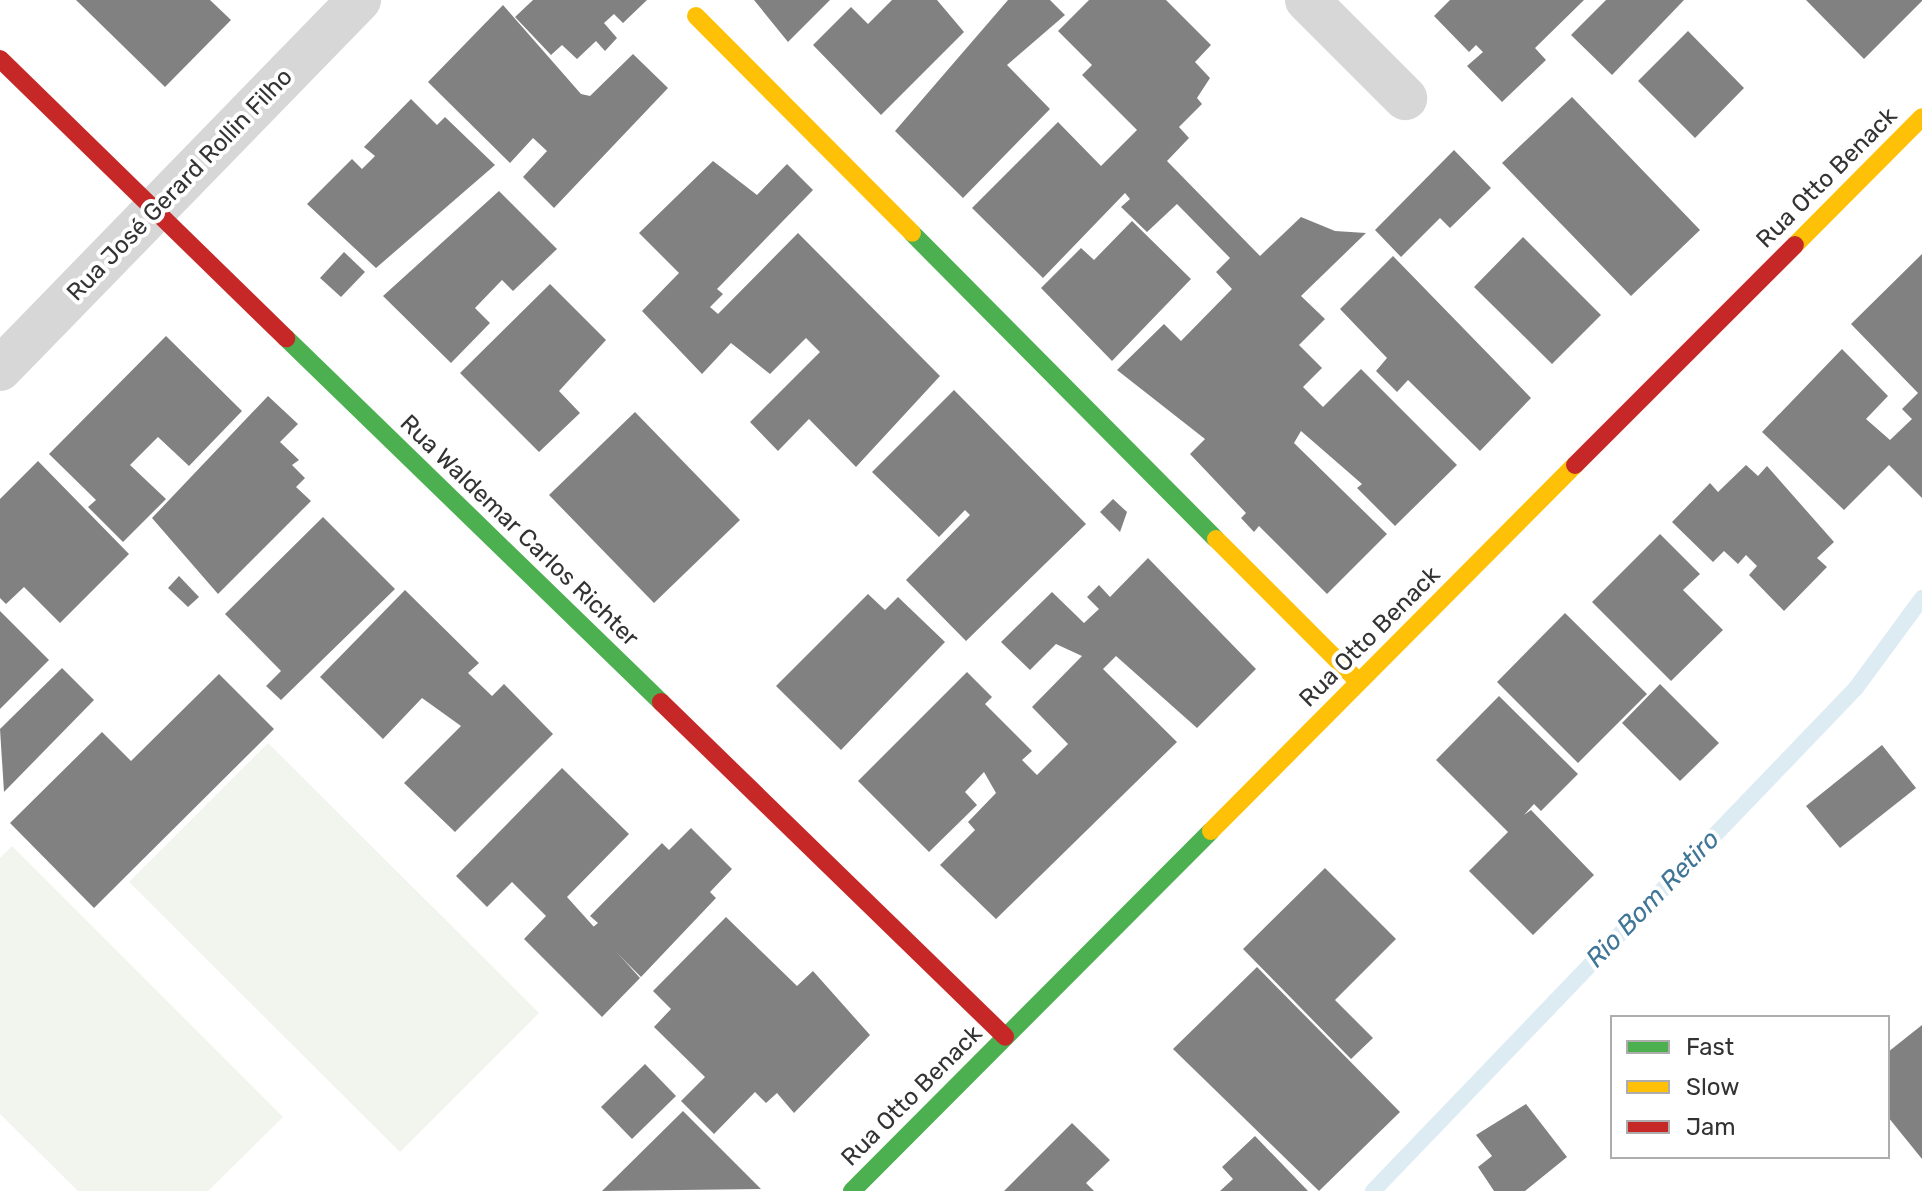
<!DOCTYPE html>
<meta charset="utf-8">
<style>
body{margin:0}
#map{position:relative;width:1922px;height:1191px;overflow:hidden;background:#fff;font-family:Rubik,sans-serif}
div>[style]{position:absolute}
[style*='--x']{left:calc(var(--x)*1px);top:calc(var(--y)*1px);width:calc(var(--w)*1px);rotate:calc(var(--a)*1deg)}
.green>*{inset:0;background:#f1f5ed}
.stream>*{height:16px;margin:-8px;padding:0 8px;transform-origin:8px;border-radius:8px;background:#ddebf3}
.building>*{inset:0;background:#818181}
.street>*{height:44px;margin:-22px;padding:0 22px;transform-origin:22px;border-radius:22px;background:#d7d7d7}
.fast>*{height:18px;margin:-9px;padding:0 9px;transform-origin:9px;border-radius:9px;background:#4caf50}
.slow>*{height:18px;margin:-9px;padding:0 9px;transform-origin:9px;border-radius:9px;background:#ffc107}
.jam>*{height:18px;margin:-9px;padding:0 9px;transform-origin:9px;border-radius:9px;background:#c62828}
span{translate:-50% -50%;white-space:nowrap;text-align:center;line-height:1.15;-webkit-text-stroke:8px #fff;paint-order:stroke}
.street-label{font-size:24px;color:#333}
.water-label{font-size:26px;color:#3f7597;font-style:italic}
.legend{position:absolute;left:1610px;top:1015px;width:280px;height:144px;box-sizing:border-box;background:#fff;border:2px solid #adadad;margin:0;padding:10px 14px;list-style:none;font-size:24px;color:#333}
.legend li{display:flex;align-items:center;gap:16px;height:40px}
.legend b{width:40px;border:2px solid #adadad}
</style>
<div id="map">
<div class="green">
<i style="clip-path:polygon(268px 743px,539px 1013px,400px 1152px,129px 882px)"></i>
<i style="clip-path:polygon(12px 846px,283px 1117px,208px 1191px,78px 1191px,0 1114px,0 858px)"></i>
</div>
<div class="stream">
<i style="--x:1373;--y:1191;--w:697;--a:-46.16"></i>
<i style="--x:1856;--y:688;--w:112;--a:-53.7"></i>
</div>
<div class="building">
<i style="clip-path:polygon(76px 0,210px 0,231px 20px,165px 87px)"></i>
<i style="clip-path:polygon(533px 0,647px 0,623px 23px,614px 14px,604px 23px,617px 38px,605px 51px,596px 41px,577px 59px,562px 45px,551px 55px,515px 17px)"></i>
<i style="clip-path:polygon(754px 0,830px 0,788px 42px)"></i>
<i style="clip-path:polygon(892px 0,937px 0,964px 32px,881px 115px,813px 45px,851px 7px,868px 24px)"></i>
<i style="clip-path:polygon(1008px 0,1050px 0,1065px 15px,1007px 65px,1050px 109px,963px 198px,895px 131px)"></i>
<i style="clip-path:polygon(1089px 0,1166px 0,1211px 45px,1195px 62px,1210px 78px,1197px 98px,1202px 104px,1179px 127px,1189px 138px,1167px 161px,1260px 256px,1301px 217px,1335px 231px,1366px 233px,1301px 296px,1325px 319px,1299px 345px,1322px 368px,1303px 387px,1323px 407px,1361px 369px,1457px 465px,1395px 526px,1357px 488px,1362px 484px,1301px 431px,1294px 443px,1387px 534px,1327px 594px,1259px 526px,1254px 532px,1241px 518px,1246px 513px,1190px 454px,1205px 439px,1117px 370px,1164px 324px,1181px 341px,1232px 289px,1216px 272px,1230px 258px,1177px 204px,1147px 232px,1121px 207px,1130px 199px,1125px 193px,1043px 278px,972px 208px,1058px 122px,1101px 166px,1137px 130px,1082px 75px,1092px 65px,1058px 31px)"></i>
<i style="clip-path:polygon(1450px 0,1584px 0,1535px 48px,1546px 60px,1502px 102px,1467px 66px,1483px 52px,1476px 45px,1469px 52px,1434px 16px)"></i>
<i style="clip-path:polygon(1606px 0,1684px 0,1612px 75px,1571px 35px)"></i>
<i style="clip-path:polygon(1806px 0,1922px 0,1922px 1px,1864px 59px)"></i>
<i style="clip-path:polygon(503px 5px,581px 94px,590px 96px,633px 54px,668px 88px,554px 208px,523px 177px,547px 151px,533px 138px,510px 163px,428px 82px)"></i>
<i style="clip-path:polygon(1688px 31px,1744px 88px,1695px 138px,1638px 81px)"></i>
<i style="clip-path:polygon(1572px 97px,1700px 230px,1631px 296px,1502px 163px)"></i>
<i style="clip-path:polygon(411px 99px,437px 125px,445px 117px,495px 165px,376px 268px,307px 204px,352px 159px,362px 169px,375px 156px,364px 147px)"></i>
<i style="clip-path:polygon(1454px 150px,1491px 188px,1450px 228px,1440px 218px,1401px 257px,1375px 230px)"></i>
<i style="clip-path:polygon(713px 161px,757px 195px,787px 164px,813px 190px,717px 289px,723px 294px,710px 307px,718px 314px,798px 233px,940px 376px,856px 467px,809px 419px,778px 451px,750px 422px,820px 352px,806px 338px,770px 374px,731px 343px,702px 374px,642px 311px,679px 273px,639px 233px)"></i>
<i style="clip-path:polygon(499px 191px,557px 249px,513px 291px,502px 280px,475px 308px,490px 323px,451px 363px,383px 296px)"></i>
<i style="clip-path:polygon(1132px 221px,1191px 279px,1112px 361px,1041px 288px,1081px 248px,1094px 260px)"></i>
<i style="clip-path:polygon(1523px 237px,1601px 315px,1552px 364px,1474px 287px)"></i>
<i style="clip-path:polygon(344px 252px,365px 272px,341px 297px,320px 278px)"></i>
<i style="clip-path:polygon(1922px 254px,1922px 498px,1889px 465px,1844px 510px,1762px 432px,1842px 349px,1888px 396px,1866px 419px,1890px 440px,1912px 419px,1902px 409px,1918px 393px,1851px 324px)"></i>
<i style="clip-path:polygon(1393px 256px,1531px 398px,1480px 451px,1408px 380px,1397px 392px,1376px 371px,1387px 358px,1340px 309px)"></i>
<i style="clip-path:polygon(550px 284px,606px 340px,559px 391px,580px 413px,539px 452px,460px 373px)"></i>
<i style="clip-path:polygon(166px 336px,242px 411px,189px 466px,158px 437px,130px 465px,166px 499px,123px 542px,88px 507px,96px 500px,49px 454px)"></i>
<i style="clip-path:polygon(954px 390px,1086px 524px,966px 641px,906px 580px,970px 515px,965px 510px,939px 537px,872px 472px)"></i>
<i style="clip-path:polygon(268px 396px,298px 424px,280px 442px,299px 460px,292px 465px,305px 478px,296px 487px,311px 501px,218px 594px,152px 518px)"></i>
<i style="clip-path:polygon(635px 412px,740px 520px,654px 603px,549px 495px)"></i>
<i style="clip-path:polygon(38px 461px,129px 554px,60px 623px,24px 587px,6px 604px,0 598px,0 499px)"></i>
<i style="clip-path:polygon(1746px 465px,1758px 476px,1767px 466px,1834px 542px,1817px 558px,1827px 567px,1784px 611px,1749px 575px,1757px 566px,1746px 555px,1738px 564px,1724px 551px,1713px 562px,1672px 522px,1710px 483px,1718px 492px)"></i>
<i style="clip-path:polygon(1113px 499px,1127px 512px,1120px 532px,1100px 512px)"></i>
<i style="clip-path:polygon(323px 517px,395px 589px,281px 700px,266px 686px,281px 671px,225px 614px)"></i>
<i style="clip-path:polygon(1660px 534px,1700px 574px,1683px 590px,1723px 630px,1671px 681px,1592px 602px)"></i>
<i style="clip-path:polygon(1148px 558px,1256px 669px,1197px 728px,1116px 656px,1103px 669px,1177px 742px,996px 919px,940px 865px,975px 830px,968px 822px,996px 793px,984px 772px,965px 792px,977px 805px,929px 852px,858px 781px,967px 672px,992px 697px,985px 704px,1032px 751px,1022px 760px,1037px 775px,1068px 744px,1032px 707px,1082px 656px,1056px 644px,1030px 670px,1001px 642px,1052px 592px,1084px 623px,1099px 609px,1087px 597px,1099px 585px,1110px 597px)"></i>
<i style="clip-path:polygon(179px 576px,199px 597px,188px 607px,168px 588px)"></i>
<i style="clip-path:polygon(405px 590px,479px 663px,468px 673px,492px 696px,504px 684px,553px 734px,455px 832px,404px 783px,461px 726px,422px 698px,383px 739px,320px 677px)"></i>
<i style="clip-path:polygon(868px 594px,885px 610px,898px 597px,945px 642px,841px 750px,776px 686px)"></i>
<i style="clip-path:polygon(0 611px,49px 660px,0 709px)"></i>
<i style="clip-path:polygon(1565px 613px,1647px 694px,1578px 763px,1497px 682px)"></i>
<i style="clip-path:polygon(62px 668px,94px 700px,4px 792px,0 729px)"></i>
<i style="clip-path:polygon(219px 674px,274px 729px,94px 908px,10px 823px,102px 732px,131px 761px)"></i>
<i style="clip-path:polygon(1660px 684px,1719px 743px,1680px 781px,1622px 723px)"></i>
<i style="clip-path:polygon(1499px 696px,1578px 774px,1541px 811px,1534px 804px,1524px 815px,1531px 810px,1594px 875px,1533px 935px,1469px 871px,1508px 832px,1436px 760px)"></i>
<i style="clip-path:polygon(1882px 745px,1916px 788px,1840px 848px,1806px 806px)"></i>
<i style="clip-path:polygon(562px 768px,629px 834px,567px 897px,640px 978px,602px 1017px,524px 939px,546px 916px,512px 882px,487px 907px,456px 876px)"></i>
<i style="clip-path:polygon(691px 828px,732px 869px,710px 892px,716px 898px,641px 977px,592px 928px,598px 923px,590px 916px,662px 843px,669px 850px)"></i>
<i style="clip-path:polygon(1325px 868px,1396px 939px,1335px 1000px,1373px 1038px,1351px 1059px,1243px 949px)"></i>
<i style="clip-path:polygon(726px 917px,797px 986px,813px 971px,870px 1035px,794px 1113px,777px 1093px,766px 1103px,755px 1092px,714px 1134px,681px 1101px,705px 1077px,654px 1027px,671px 1009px,653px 991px)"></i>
<i style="clip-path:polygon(1257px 967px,1400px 1112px,1319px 1191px,1173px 1049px)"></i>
<i style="clip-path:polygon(1922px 1025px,1922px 1159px,1888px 1117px,1888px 1052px)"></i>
<i style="clip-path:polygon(645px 1064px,676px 1096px,632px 1139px,601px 1107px)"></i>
<i style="clip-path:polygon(1526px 1104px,1567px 1157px,1525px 1191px,1494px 1191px,1478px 1167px,1492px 1156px,1476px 1135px)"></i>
<i style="clip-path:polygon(683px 1111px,761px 1189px,602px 1191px)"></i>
<i style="clip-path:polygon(1072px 1123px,1110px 1160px,1086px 1183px,1094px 1191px,1004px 1191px)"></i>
<i style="clip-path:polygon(1255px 1136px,1308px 1191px,1220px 1191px,1233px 1179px,1222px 1167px)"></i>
</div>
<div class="street">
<i style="--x:1307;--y:0;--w:139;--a:45"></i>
<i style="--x:0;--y:369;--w:515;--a:-45.79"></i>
</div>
<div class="fast">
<i style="--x:912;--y:233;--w:431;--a:45.2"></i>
<i style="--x:286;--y:338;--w:523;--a:44.15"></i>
<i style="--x:852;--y:1191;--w:508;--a:-45.08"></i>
</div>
<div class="slow">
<i style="--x:696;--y:16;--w:306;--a:45.1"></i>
<i style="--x:1795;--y:245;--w:180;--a:-45.2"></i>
<i style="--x:1216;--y:539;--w:202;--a:45"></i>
<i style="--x:1211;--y:831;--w:516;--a:-45.16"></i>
</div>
<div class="jam">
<i style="--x:0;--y:59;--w:400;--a:44.3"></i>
<i style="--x:1575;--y:465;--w:311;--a:-45"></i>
<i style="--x:661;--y:702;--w:480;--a:44.2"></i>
</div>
<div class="street-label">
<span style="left:1827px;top:178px;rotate:-45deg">Rua Otto Benack</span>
<span style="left:180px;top:185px;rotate:-46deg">Rua José Gerard Rollin Filho</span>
<span style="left:519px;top:531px;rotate:44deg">Rua Waldemar Carlos Richter</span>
<span style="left:1370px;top:637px;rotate:-45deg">Rua Otto Benack</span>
<span style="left:912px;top:1096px;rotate:-45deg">Rua Otto Benack</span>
</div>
<div class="water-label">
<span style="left:1653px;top:899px;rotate:-46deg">Rio Bom Retiro</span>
</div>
<ul class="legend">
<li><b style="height:10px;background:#4caf50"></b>Fast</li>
<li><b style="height:10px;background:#ffc107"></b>Slow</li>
<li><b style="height:10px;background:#c62828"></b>Jam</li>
</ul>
</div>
